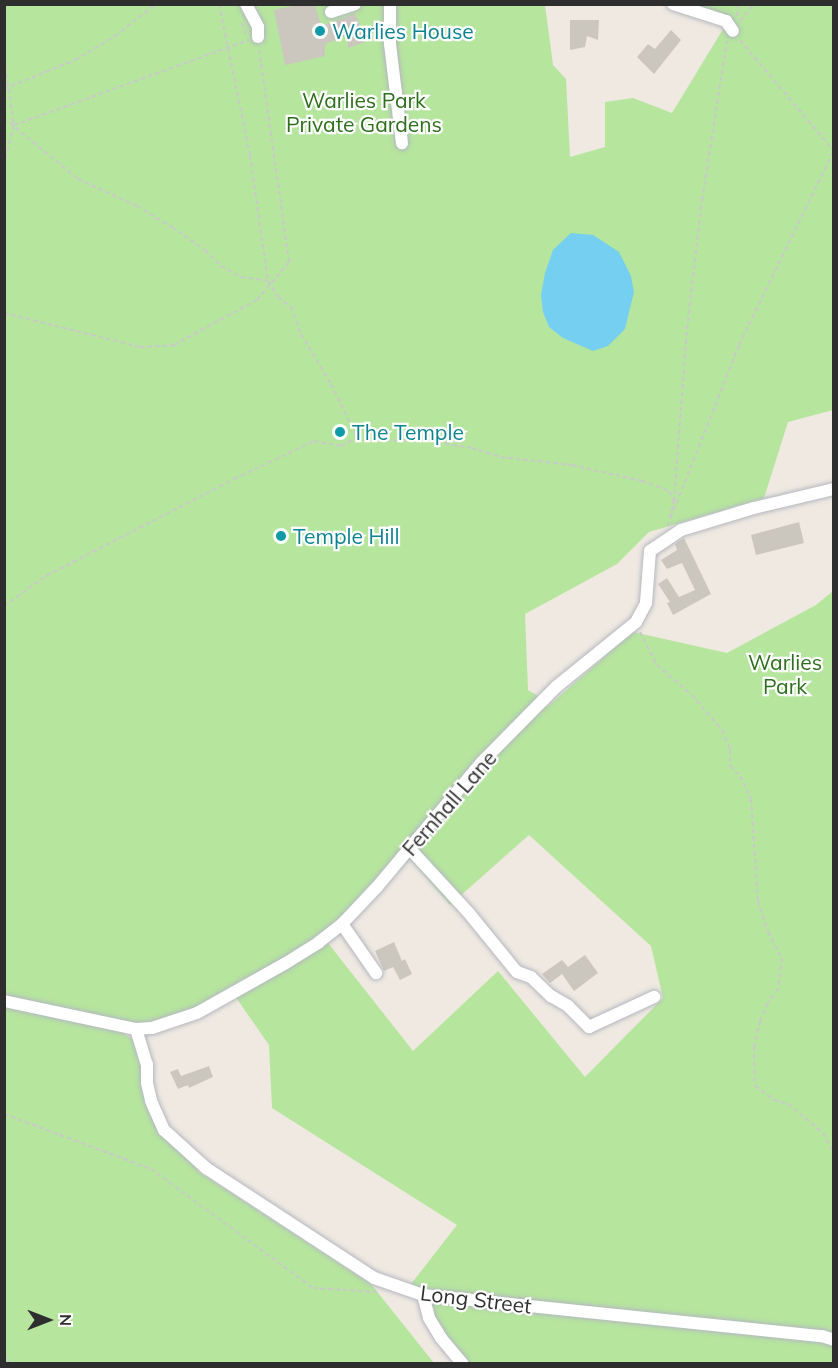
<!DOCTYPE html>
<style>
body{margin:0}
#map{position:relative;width:838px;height:1368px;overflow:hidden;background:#efe9e1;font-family:Mulish,sans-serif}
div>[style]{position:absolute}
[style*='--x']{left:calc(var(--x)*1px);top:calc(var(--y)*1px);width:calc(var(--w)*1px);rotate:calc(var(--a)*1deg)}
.green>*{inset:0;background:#b6e59e}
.water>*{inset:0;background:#75cff0}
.building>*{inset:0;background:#cbc7bf}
.path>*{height:2px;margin-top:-1px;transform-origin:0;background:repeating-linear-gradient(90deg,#c9c9c9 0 4.5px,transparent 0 7.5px)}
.roads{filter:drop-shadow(0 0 2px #b4b7c1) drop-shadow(0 0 2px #b4b7c1)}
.minor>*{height:12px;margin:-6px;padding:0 6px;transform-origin:6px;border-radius:6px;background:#fff}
.dots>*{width:16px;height:16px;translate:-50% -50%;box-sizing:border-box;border:3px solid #fff;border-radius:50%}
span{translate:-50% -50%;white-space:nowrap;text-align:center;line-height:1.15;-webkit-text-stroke:4.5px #fff;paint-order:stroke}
.culture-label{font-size:21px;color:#0d838f}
.left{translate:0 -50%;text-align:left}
.park-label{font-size:21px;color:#2c6e1b}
.street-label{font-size:21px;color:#2e2e2e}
.frame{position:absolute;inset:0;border:6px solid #2e2e2e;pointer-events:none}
.north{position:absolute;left:18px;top:1290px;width:60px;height:60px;-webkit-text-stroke:4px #fff;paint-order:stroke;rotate:90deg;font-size:16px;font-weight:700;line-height:24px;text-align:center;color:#2e2e2e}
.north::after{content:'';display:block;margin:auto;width:21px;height:27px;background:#2e2e2e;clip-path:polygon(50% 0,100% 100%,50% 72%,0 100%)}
</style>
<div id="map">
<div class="green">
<i style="clip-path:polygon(evenodd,5px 5px,545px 5px,553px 65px,566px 79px,570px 157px,605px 147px,605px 102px,633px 98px,672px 113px,731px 16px,686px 5px,833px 5px,833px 410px,788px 422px,764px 498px,649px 532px,617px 564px,525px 614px,528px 690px,538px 696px,547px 707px,633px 632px,727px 653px,816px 605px,833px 591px,833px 1363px,459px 1363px,411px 1284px,457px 1225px,272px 1108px,269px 1045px,230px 989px,194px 1009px,138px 1025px,124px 1034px,138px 1042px,142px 1062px,141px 1085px,146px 1102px,199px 1172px,371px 1284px,434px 1363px,5px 1364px,5px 5px,529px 835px,651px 946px,663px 998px,585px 1077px,498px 971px,413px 1051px,328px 943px,376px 896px,410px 859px,450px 905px,529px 835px)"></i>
</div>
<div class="water">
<i style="clip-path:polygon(571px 233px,593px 235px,619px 252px,631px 276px,634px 292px,625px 329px,608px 346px,593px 351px,563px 338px,549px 327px,543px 312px,541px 295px,545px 273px,553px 250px)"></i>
</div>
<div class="building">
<i style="clip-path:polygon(302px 4px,315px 4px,321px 26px,354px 14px,358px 19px,365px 42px,348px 48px,347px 36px,325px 44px,325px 56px,285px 65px,274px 10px)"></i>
<i style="clip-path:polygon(570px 20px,599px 20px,598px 40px,587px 36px,585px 47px,570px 50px)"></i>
<i style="clip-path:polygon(671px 30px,681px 40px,654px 74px,637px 57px,648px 44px,655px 49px)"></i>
<i style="clip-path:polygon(799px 522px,804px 543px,756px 555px,751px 535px)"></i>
<i style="clip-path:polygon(684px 538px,711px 594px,673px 615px,667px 603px,670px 602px,658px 584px,667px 578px,679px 597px,695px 590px,682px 563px,667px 569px,661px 560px,677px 550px,675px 544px)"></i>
<i style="clip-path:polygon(394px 942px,402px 961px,405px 959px,412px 974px,400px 980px,393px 967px,384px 971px,375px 951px)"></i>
<i style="clip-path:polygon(585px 955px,598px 973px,574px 991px,562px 974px,550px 983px,542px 974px,562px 960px,568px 967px)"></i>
<i style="clip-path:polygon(209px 1066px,213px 1077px,189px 1088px,188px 1085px,178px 1089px,170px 1072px,178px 1069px,181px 1076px)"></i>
</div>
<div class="path">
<i style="--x:219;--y:4;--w:154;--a:78.4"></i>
<i style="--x:250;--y:155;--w:127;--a:81.9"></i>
<i style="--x:737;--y:16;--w:12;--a:-81"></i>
<i style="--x:740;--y:21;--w:22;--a:-51"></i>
<i style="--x:242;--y:23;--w:13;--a:72"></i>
<i style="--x:740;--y:40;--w:144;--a:49.8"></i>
<i style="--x:4;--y:59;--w:67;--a:81.4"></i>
<i style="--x:14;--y:125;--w:40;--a:104.4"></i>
<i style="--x:4;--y:89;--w:77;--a:-22.2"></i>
<i style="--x:75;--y:60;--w:47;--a:-31"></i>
<i style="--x:115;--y:36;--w:52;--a:-38"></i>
<i style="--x:4;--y:118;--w:96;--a:39.5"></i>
<i style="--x:78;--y:179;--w:65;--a:24.6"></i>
<i style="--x:137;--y:206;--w:41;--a:31"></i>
<i style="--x:172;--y:227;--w:40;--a:34.9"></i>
<i style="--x:205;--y:250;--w:23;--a:45"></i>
<i style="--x:221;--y:266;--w:23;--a:29"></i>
<i style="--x:241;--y:277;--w:27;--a:8"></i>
<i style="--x:268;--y:281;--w:19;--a:58"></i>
<i style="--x:278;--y:297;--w:16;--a:38"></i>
<i style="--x:291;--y:307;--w:29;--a:70"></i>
<i style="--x:301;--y:334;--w:58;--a:59"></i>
<i style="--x:331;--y:384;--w:59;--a:63.9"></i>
<i style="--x:357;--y:437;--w:7;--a:27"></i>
<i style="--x:363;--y:440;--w:67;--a:0.9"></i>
<i style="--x:430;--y:441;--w:43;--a:9.5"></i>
<i style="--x:472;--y:448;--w:30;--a:17"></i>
<i style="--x:501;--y:457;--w:71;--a:6.4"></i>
<i style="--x:572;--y:465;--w:72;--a:12.9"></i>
<i style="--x:642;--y:481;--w:29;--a:20"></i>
<i style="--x:669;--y:491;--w:11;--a:63"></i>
<i style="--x:14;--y:125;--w:250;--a:-19.9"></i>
<i style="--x:4;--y:313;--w:140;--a:14"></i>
<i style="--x:140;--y:347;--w:34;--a:-3"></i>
<i style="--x:174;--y:345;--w:94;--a:-28.5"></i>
<i style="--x:257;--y:300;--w:50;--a:-49.9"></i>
<i style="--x:289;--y:262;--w:216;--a:-98"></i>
<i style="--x:671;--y:517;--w:185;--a:-68.4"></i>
<i style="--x:739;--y:345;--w:217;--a:-64"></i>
<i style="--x:668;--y:526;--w:26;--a:-77"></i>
<i style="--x:674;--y:501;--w:172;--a:-85.7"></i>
<i style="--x:687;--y:329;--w:130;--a:-83.4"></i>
<i style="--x:702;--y:200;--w:161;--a:-81.1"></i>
<i style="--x:4;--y:606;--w:52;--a:-35.5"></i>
<i style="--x:46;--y:576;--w:212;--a:-27.3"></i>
<i style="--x:234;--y:479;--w:89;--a:-25.4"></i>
<i style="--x:314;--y:441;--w:27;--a:10"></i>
<i style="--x:341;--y:446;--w:18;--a:-29"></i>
<i style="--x:640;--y:632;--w:37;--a:63"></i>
<i style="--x:657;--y:665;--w:46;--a:40.6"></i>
<i style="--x:692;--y:695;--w:46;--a:49.4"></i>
<i style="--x:722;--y:730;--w:21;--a:67"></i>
<i style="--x:730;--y:749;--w:17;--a:90"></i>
<i style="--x:730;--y:766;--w:14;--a:45"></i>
<i style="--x:740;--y:776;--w:25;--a:64"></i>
<i style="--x:751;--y:799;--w:102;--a:86.1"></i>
<i style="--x:758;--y:901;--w:33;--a:72"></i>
<i style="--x:768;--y:932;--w:30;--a:62"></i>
<i style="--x:782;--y:958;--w:31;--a:97"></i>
<i style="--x:778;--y:989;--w:17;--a:126"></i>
<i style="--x:768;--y:1003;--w:20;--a:114"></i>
<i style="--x:760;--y:1021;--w:27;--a:103"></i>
<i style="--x:754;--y:1047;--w:39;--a:89"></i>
<i style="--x:755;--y:1086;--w:24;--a:36"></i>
<i style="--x:774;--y:1100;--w:15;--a:16"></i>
<i style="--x:788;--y:1104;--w:45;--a:39.6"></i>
<i style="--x:823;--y:1133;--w:23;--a:61"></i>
<i style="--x:4;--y:1114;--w:157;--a:20.5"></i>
<i style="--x:151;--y:1169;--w:201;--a:36.3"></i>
<i style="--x:313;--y:1288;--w:66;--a:3.5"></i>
<i style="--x:4;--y:1352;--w:13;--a:63"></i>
</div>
<div class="roads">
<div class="minor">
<i style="--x:246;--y:4;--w:26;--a:62"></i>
<i style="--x:258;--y:27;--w:10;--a:90"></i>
<i style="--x:390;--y:4;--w:40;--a:90"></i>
<i style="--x:390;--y:44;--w:100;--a:83.1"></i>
<i style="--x:673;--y:4;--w:56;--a:17.8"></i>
<i style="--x:726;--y:21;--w:12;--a:55"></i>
<i style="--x:331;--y:12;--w:25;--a:-18"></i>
<i style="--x:410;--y:849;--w:86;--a:47.4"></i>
<i style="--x:468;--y:912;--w:77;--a:50.8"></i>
<i style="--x:517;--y:972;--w:15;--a:20"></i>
<i style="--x:531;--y:977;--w:28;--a:44"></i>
<i style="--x:551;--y:996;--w:20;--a:30"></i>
<i style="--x:568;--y:1006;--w:30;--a:45"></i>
<i style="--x:589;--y:1027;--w:72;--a:-24.8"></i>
<i style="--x:342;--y:924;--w:60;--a:55.2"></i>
<i style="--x:4;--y:1001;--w:135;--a:12"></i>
<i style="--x:136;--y:1029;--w:16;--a:-4"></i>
<i style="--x:152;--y:1028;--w:47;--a:-18.4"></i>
<i style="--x:197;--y:1013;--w:102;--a:-29.3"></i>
<i style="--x:286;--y:963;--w:39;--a:-32"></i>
<i style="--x:319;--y:942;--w:29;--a:-38"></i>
<i style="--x:342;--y:924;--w:51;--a:-46.6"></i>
<i style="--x:377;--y:887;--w:163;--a:-50"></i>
<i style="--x:482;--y:762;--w:105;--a:-45.4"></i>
<i style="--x:556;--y:687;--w:103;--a:-39.1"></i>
<i style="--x:636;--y:622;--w:21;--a:-62"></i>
<i style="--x:646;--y:603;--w:52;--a:-85.6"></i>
<i style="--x:650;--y:551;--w:37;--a:-34"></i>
<i style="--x:681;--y:530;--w:76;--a:-16.8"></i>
<i style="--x:754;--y:508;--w:82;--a:-13.4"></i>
<i style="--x:136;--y:1029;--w:37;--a:73"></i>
<i style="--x:147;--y:1064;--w:19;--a:90"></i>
<i style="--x:147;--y:1083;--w:18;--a:77"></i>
<i style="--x:151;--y:1101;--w:32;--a:66"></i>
<i style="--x:164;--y:1130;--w:57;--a:42.1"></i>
<i style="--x:206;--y:1168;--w:201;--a:33.2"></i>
<i style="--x:374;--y:1278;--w:52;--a:19.1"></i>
<i style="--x:423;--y:1295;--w:401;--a:5.9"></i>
<i style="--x:822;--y:1336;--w:13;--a:18"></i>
<i style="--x:423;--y:1295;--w:24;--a:75"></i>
<i style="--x:429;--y:1318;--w:23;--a:59"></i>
<i style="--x:441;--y:1338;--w:34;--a:50"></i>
</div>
</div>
<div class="dots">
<i style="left:320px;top:31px;background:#0f9aa8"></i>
<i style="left:340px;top:432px;background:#0f9aa8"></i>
<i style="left:281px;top:536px;background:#0f9aa8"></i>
</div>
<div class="culture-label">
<span class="left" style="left:332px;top:31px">Warlies House</span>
<span class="left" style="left:352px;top:432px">The Temple</span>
<span class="left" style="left:293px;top:536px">Temple Hill</span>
</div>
<div class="park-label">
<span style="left:364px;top:112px">Warlies Park<br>Private Gardens</span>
<span style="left:785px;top:674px">Warlies<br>Park</span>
</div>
<div class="street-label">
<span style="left:449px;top:803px;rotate:-49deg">Fernhall Lane</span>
<span style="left:476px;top:1299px;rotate:7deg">Long Street</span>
</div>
<div class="frame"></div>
<div class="north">N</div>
</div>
